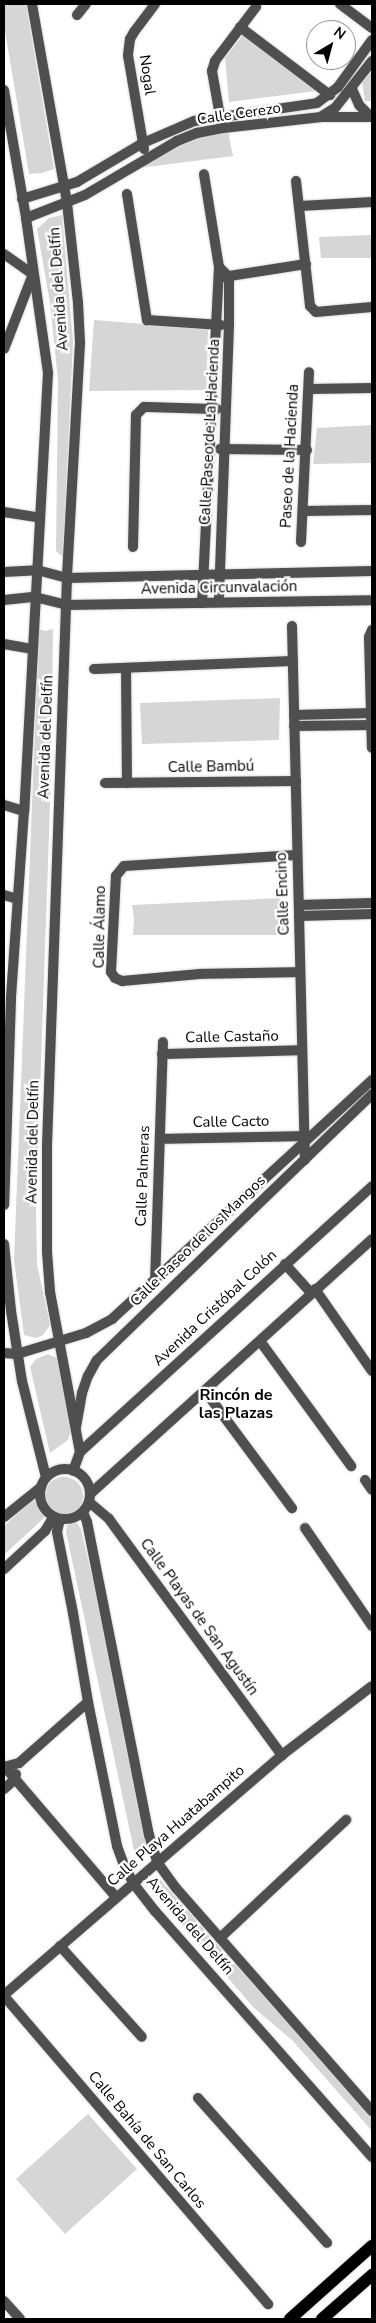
<!DOCTYPE html>
<meta charset="utf-8">
<style>
body{margin:0}
#map{position:relative;width:376px;height:2323px;overflow:hidden;background:#fff;font-family:"Nunito Sans",sans-serif}
div>[style]{position:absolute}
[style*='--x']{left:calc(var(--x)*1px);top:calc(var(--y)*1px);width:calc(var(--w)*1px);rotate:calc(var(--a)*1deg)}
.green>*{inset:0;background:#d6d6d6}
.round{border-radius:50%}
.roads{filter:drop-shadow(0 0 1px #dbdbdb) drop-shadow(0 0 1px #dbdbdb)}
.minor>*{height:10px;margin:-5px;padding:0 5px;transform-origin:5px;border-radius:5px;background:#4f4f4f}
.tertiary>*{height:10px;margin:-5px;padding:0 5px;transform-origin:5px;border-radius:5px;background:#4f4f4f}
.tertiary>.ring{margin:-5px;padding:0;box-sizing:content-box;background:none;border:10px solid #4f4f4f;border-radius:50%}
.primary>*{height:12px;margin:-6px;padding:0 6px;transform-origin:6px;border-radius:6px;background:#000}
span{translate:-50% -50%;white-space:nowrap;text-align:center;line-height:1.15;-webkit-text-stroke:4.5px #fff;paint-order:stroke}
.street-label{font-size:15px;color:#000}
.neighbourhood-label{font-size:16px;color:#000;font-weight:700}
.frame{position:absolute;inset:0;border:5px solid #000;pointer-events:none}
.north{position:absolute;left:306px;top:20px;width:50px;height:50px;box-sizing:border-box;background:#fff;border:1px solid #999;border-radius:50%;rotate:37deg;font-size:14px;font-weight:700;line-height:20px;text-align:center;color:#000}
.north::after{content:'';display:block;margin:auto;width:18px;height:22px;background:#000;clip-path:polygon(50% 0,100% 100%,50% 72%,0 100%)}
</style>
<div id="map">
<div class="green">
<i style="clip-path:polygon(4px 4px,26px 4px,54px 169px,42px 173px,29px 174px,4px 25px)"></i>
<i style="clip-path:polygon(243px 35px,316px 91px,229px 102px,225px 58px)"></i>
<i style="clip-path:polygon(372px 68px,372px 101px,365px 101px,362px 82px)"></i>
<i style="clip-path:polygon(228px 131px,233px 156px,139px 168px,194px 135px)"></i>
<i style="clip-path:polygon(62px 215px,73px 341px,63px 557px,56px 551px,58px 381px,50px 303px,37px 229px,49px 218px)"></i>
<i style="clip-path:polygon(372px 235px,372px 258px,321px 258px,319px 237px)"></i>
<i style="clip-path:polygon(94px 320px,208px 329px,206px 390px,89px 391px)"></i>
<i style="clip-path:polygon(372px 425px,372px 463px,313px 464px,317px 428px)"></i>
<i style="clip-path:polygon(39px 629px,45px 631px,53px 629px,51px 776px,36px 1210px,37px 1264px,50px 1325px,43px 1335px,36px 1338px,24px 1335px,14px 1260px)"></i>
<i style="clip-path:polygon(280px 698px,279px 740px,142px 744px,140px 703px)"></i>
<i style="clip-path:polygon(280px 898px,285px 935px,133px 935px,134px 919px,132px 905px)"></i>
<i style="clip-path:polygon(48px 1354px,57px 1358px,71px 1430px,68px 1440px,50px 1453px,30px 1367px,36px 1359px)"></i>
<i class="round" style="left:45px;top:1477px;width:38px;height:38px"></i>
<i style="clip-path:polygon(32px 1501px,37px 1502px,43px 1509px,44px 1518px,4px 1555px,4px 1526px)"></i>
<i style="clip-path:polygon(73px 1522px,78px 1524px,81px 1530px,102px 1619px,146px 1841px,146px 1854px,141px 1859px,135px 1855px,66px 1532px,67px 1526px)"></i>
<i style="clip-path:polygon(157px 1876px,372px 2118px,372px 2131px,293px 2041px,253px 2007px,150px 1887px,148px 1881px)"></i>
<i style="clip-path:polygon(88px 2114px,137px 2169px,65px 2234px,16px 2179px)"></i>
</div>
<div class="roads">
<div class="minor">
<i style="--x:340;--y:4;--w:40;--a:37"></i>
<i style="--x:77;--y:15;--w:14;--a:-51"></i>
<i style="--x:240;--y:27;--w:113;--a:37.1"></i>
<i style="--x:352;--y:89;--w:17;--a:66"></i>
<i style="--x:359;--y:105;--w:17;--a:45"></i>
<i style="--x:322;--y:116;--w:15;--a:-32"></i>
<i style="--x:335;--y:108;--w:60;--a:-51.8"></i>
<i style="--x:221;--y:122;--w:52;--a:-100"></i>
<i style="--x:212;--y:71;--w:10;--a:-73"></i>
<i style="--x:215;--y:61;--w:68;--a:-52.8"></i>
<i style="--x:144;--y:149;--w:95;--a:-99.7"></i>
<i style="--x:128;--y:55;--w:16;--a:-83"></i>
<i style="--x:130;--y:39;--w:8;--a:-60"></i>
<i style="--x:134;--y:32;--w:35;--a:-53"></i>
<i style="--x:296;--y:181;--w:126;--a:83.6"></i>
<i style="--x:310;--y:306;--w:8;--a:45"></i>
<i style="--x:316;--y:312;--w:56;--a:-5.1"></i>
<i style="--x:127;--y:194;--w:128;--a:81"></i>
<i style="--x:147;--y:320;--w:74;--a:3.9"></i>
<i style="--x:22;--y:199;--w:58;--a:-17.2"></i>
<i style="--x:77;--y:182;--w:77;--a:-30.6"></i>
<i style="--x:143;--y:143;--w:56;--a:-23.3"></i>
<i style="--x:194;--y:121;--w:124;--a:-8.3"></i>
<i style="--x:317;--y:103;--w:26;--a:-37"></i>
<i style="--x:338;--y:87;--w:58;--a:-54.1"></i>
<i style="--x:300;--y:206;--w:72;--a:-3.2"></i>
<i style="--x:26;--y:218;--w:63;--a:-21.3"></i>
<i style="--x:85;--y:195;--w:107;--a:-30.4"></i>
<i style="--x:177;--y:141;--w:22;--a:-22"></i>
<i style="--x:197;--y:133;--w:26;--a:-11"></i>
<i style="--x:223;--y:128;--w:99;--a:-6.4"></i>
<i style="--x:321;--y:117;--w:51;--a:0"></i>
<i style="--x:4;--y:254;--w:35;--a:35"></i>
<i style="--x:33;--y:274;--w:80;--a:111.1"></i>
<i style="--x:219;--y:267;--w:14;--a:45"></i>
<i style="--x:229;--y:277;--w:48;--a:90"></i>
<i style="--x:229;--y:325;--w:277;--a:92.1"></i>
<i style="--x:223;--y:277;--w:84;--a:-8.9"></i>
<i style="--x:309;--y:389;--w:63;--a:-0.9"></i>
<i style="--x:220;--y:449;--w:87;--a:0.7"></i>
<i style="--x:303;--y:511;--w:69;--a:-0.8"></i>
<i style="--x:4;--y:512;--w:36;--a:9"></i>
<i style="--x:301;--y:542;--w:170;--a:-87.3"></i>
<i style="--x:133;--y:547;--w:132;--a:-88.7"></i>
<i style="--x:136;--y:415;--w:11;--a:-45"></i>
<i style="--x:144;--y:407;--w:73;--a:1.6"></i>
<i style="--x:202;--y:603;--w:336;--a:-87.1"></i>
<i style="--x:219;--y:267;--w:94;--a:-99.2"></i>
<i style="--x:292;--y:626;--w:534;--a:88.61"></i>
<i style="--x:372;--y:630;--w:8;--a:113"></i>
<i style="--x:369;--y:637;--w:111;--a:88.5"></i>
<i style="--x:4;--y:644;--w:28;--a:10"></i>
<i style="--x:94;--y:669;--w:199;--a:-2.3"></i>
<i style="--x:126;--y:669;--w:114;--a:89.5"></i>
<i style="--x:294;--y:715;--w:78;--a:-1.5"></i>
<i style="--x:294;--y:726;--w:78;--a:-0.7"></i>
<i style="--x:105;--y:783;--w:191;--a:-0.6"></i>
<i style="--x:4;--y:805;--w:21;--a:17"></i>
<i style="--x:296;--y:855;--w:172;--a:176.3"></i>
<i style="--x:124;--y:866;--w:13;--a:129"></i>
<i style="--x:116;--y:876;--w:96;--a:93"></i>
<i style="--x:111;--y:972;--w:7;--a:56"></i>
<i style="--x:115;--y:978;--w:8;--a:23"></i>
<i style="--x:122;--y:981;--w:78;--a:-5.1"></i>
<i style="--x:200;--y:974;--w:100;--a:-1.1"></i>
<i style="--x:4;--y:895;--w:14;--a:17"></i>
<i style="--x:299;--y:905;--w:73;--a:-1.6"></i>
<i style="--x:299;--y:916;--w:73;--a:-1.6"></i>
<i style="--x:162;--y:1054;--w:140;--a:-1.6"></i>
<i style="--x:160;--y:1139;--w:144;--a:-1.2"></i>
<i style="--x:285;--y:1264;--w:39;--a:48"></i>
<i style="--x:155;--y:1283;--w:241;--a:-88.1"></i>
<i style="--x:315;--y:1289;--w:100;--a:55.2"></i>
<i style="--x:260;--y:1341;--w:155;--a:53.9"></i>
<i style="--x:4;--y:1353;--w:13;--a:4"></i>
<i style="--x:17;--y:1354;--w:72;--a:-16.9"></i>
<i style="--x:86;--y:1333;--w:30;--a:-28"></i>
<i style="--x:112;--y:1319;--w:353;--a:-42.6"></i>
<i style="--x:205;--y:1391;--w:146;--a:53.4"></i>
<i style="--x:76;--y:1427;--w:35;--a:-80"></i>
<i style="--x:82;--y:1393;--w:18;--a:-71"></i>
<i style="--x:88;--y:1376;--w:18;--a:-61"></i>
<i style="--x:97;--y:1360;--w:383;--a:-44"></i>
<i style="--x:80;--y:1452;--w:395;--a:-42.3"></i>
<i style="--x:365;--y:1480;--w:12;--a:55"></i>
<i style="--x:90;--y:1494;--w:380;--a:-42.1"></i>
<i style="--x:89;--y:1502;--w:26;--a:40"></i>
<i style="--x:109;--y:1519;--w:293;--a:53.8"></i>
<i style="--x:305;--y:1528;--w:119;--a:55.6"></i>
<i style="--x:4;--y:1766;--w:172;--a:49.5"></i>
<i style="--x:4;--y:1767;--w:16;--a:-15"></i>
<i style="--x:19;--y:1763;--w:92;--a:-41.5"></i>
<i style="--x:4;--y:1789;--w:15;--a:-42"></i>
<i style="--x:15;--y:1779;--w:5;--a:-79"></i>
<i style="--x:220;--y:1938;--w:173;--a:-43.1"></i>
<i style="--x:60;--y:1946;--w:122;--a:48"></i>
<i style="--x:4;--y:1995;--w:367;--a:-40.8"></i>
<i style="--x:282;--y:1755;--w:113;--a:-37.5"></i>
<i style="--x:4;--y:1996;--w:406;--a:49.4"></i>
<i style="--x:198;--y:2098;--w:194;--a:48.3"></i>
<i style="--x:4;--y:2301;--w:24;--a:48"></i>
</div>
<div class="tertiary">
<i style="--x:32;--y:4;--w:202;--a:80"></i>
<i style="--x:67;--y:203;--w:101;--a:83.7"></i>
<i style="--x:78;--y:303;--w:40;--a:87.1"></i>
<i style="--x:80;--y:343;--w:235;--a:93.2"></i>
<i style="--x:67;--y:578;--w:567;--a:92.02"></i>
<i style="--x:47;--y:1145;--w:107;--a:90"></i>
<i style="--x:47;--y:1252;--w:40;--a:85.7"></i>
<i style="--x:50;--y:1292;--w:163;--a:79.4"></i>
<i style="--x:80;--y:1452;--w:20;--a:110"></i>
<i style="--x:4;--y:90;--w:130;--a:80.2"></i>
<i style="--x:26;--y:218;--w:157;--a:81.9"></i>
<i style="--x:48;--y:373;--w:439;--a:93.1"></i>
<i style="--x:24;--y:811;--w:188;--a:94"></i>
<i style="--x:11;--y:999;--w:206;--a:91.9"></i>
<i style="--x:4;--y:572;--w:33;--a:-3"></i>
<i style="--x:37;--y:570;--w:31;--a:15"></i>
<i style="--x:67;--y:578;--w:305;--a:-1.3"></i>
<i style="--x:4;--y:600;--w:31;--a:-6"></i>
<i style="--x:35;--y:597;--w:32;--a:14"></i>
<i style="--x:66;--y:605;--w:306;--a:-0.9"></i>
<i style="--x:4;--y:1244;--w:67;--a:84"></i>
<i style="--x:11;--y:1311;--w:71;--a:81.1"></i>
<i style="--x:22;--y:1381;--w:99;--a:76"></i>
<i class="ring" style="left:40px;top:1469px;width:40px;height:40px"></i>
<i style="--x:83;--y:1512;--w:11;--a:68"></i>
<i style="--x:87;--y:1522;--w:319;--a:78.8"></i>
<i style="--x:149;--y:1835;--w:28;--a:73"></i>
<i style="--x:157;--y:1862;--w:32;--a:54"></i>
<i style="--x:176;--y:1888;--w:297;--a:48.7"></i>
<i style="--x:4;--y:1517;--w:48;--a:-39"></i>
<i style="--x:60;--y:1519;--w:13;--a:103"></i>
<i style="--x:57;--y:1532;--w:83;--a:78.8"></i>
<i style="--x:73;--y:1613;--w:90;--a:80.4"></i>
<i style="--x:88;--y:1702;--w:147;--a:78.6"></i>
<i style="--x:117;--y:1846;--w:20;--a:70"></i>
<i style="--x:124;--y:1865;--w:20;--a:63"></i>
<i style="--x:133;--y:1883;--w:36;--a:52"></i>
<i style="--x:155;--y:1911;--w:328;--a:48.6"></i>
<i style="--x:4;--y:1569;--w:56;--a:-42.8"></i>
<i style="--x:45;--y:1531;--w:17;--a:-59"></i>
</div>
<div class="primary">
<i style="--x:290;--y:2319;--w:110;--a:-41.7"></i>
<i style="--x:322;--y:2319;--w:67;--a:-41.3"></i>
</div>
</div>
<div class="street-label">
<span style="left:147px;top:75px;rotate:82deg">Nogal</span>
<span style="left:239px;top:114px;rotate:-8deg">Calle Cerezo</span>
<span style="left:59px;top:289px;rotate:-94deg">Avenida del Delfín</span>
<span style="left:210px;top:432px;rotate:-87deg">Calle Paseo de La Hacienda</span>
<span style="left:290px;top:456px;rotate:-87deg">Paseo de la Hacienda</span>
<span style="left:219px;top:588px;rotate:-1deg">Avenida Circunvalación</span>
<span style="left:46px;top:737px;rotate:-88deg">Avenida del Delfín</span>
<span style="left:211px;top:767px;rotate:-1deg">Calle Bambú</span>
<span style="left:283px;top:894px;rotate:-92deg">Calle Encino</span>
<span style="left:100px;top:927px;rotate:-89deg">Calle Álamo</span>
<span style="left:232px;top:1037px;rotate:-1deg">Calle Castaño</span>
<span style="left:231px;top:1122px;rotate:-1deg">Calle Cacto</span>
<span style="left:33px;top:1142px;rotate:-89deg">Avenida del Delfín</span>
<span style="left:143px;top:1176px;rotate:-88deg">Calle Palmeras</span>
<span style="left:198px;top:1241px;rotate:-44deg">Calle Paseo de los Mangos</span>
<span style="left:215px;top:1308px;rotate:-43deg">Avenida Cristóbal Colón</span>
<span style="left:199px;top:1617px;rotate:54deg">Calle Playas de San Agustín</span>
<span style="left:176px;top:1826px;rotate:-41deg">Calle Playa Huatabampito</span>
<span style="left:190px;top:1926px;rotate:49deg">Avenida del Delfín</span>
<span style="left:147px;top:2140px;rotate:50deg">Calle Bahía de San Carlos</span>
</div>
<div class="neighbourhood-label">
<span style="left:236px;top:1404px">Rincón de<br>las Plazas</span>
</div>
<div class="frame"></div>
<div class="north">N</div>
</div>
